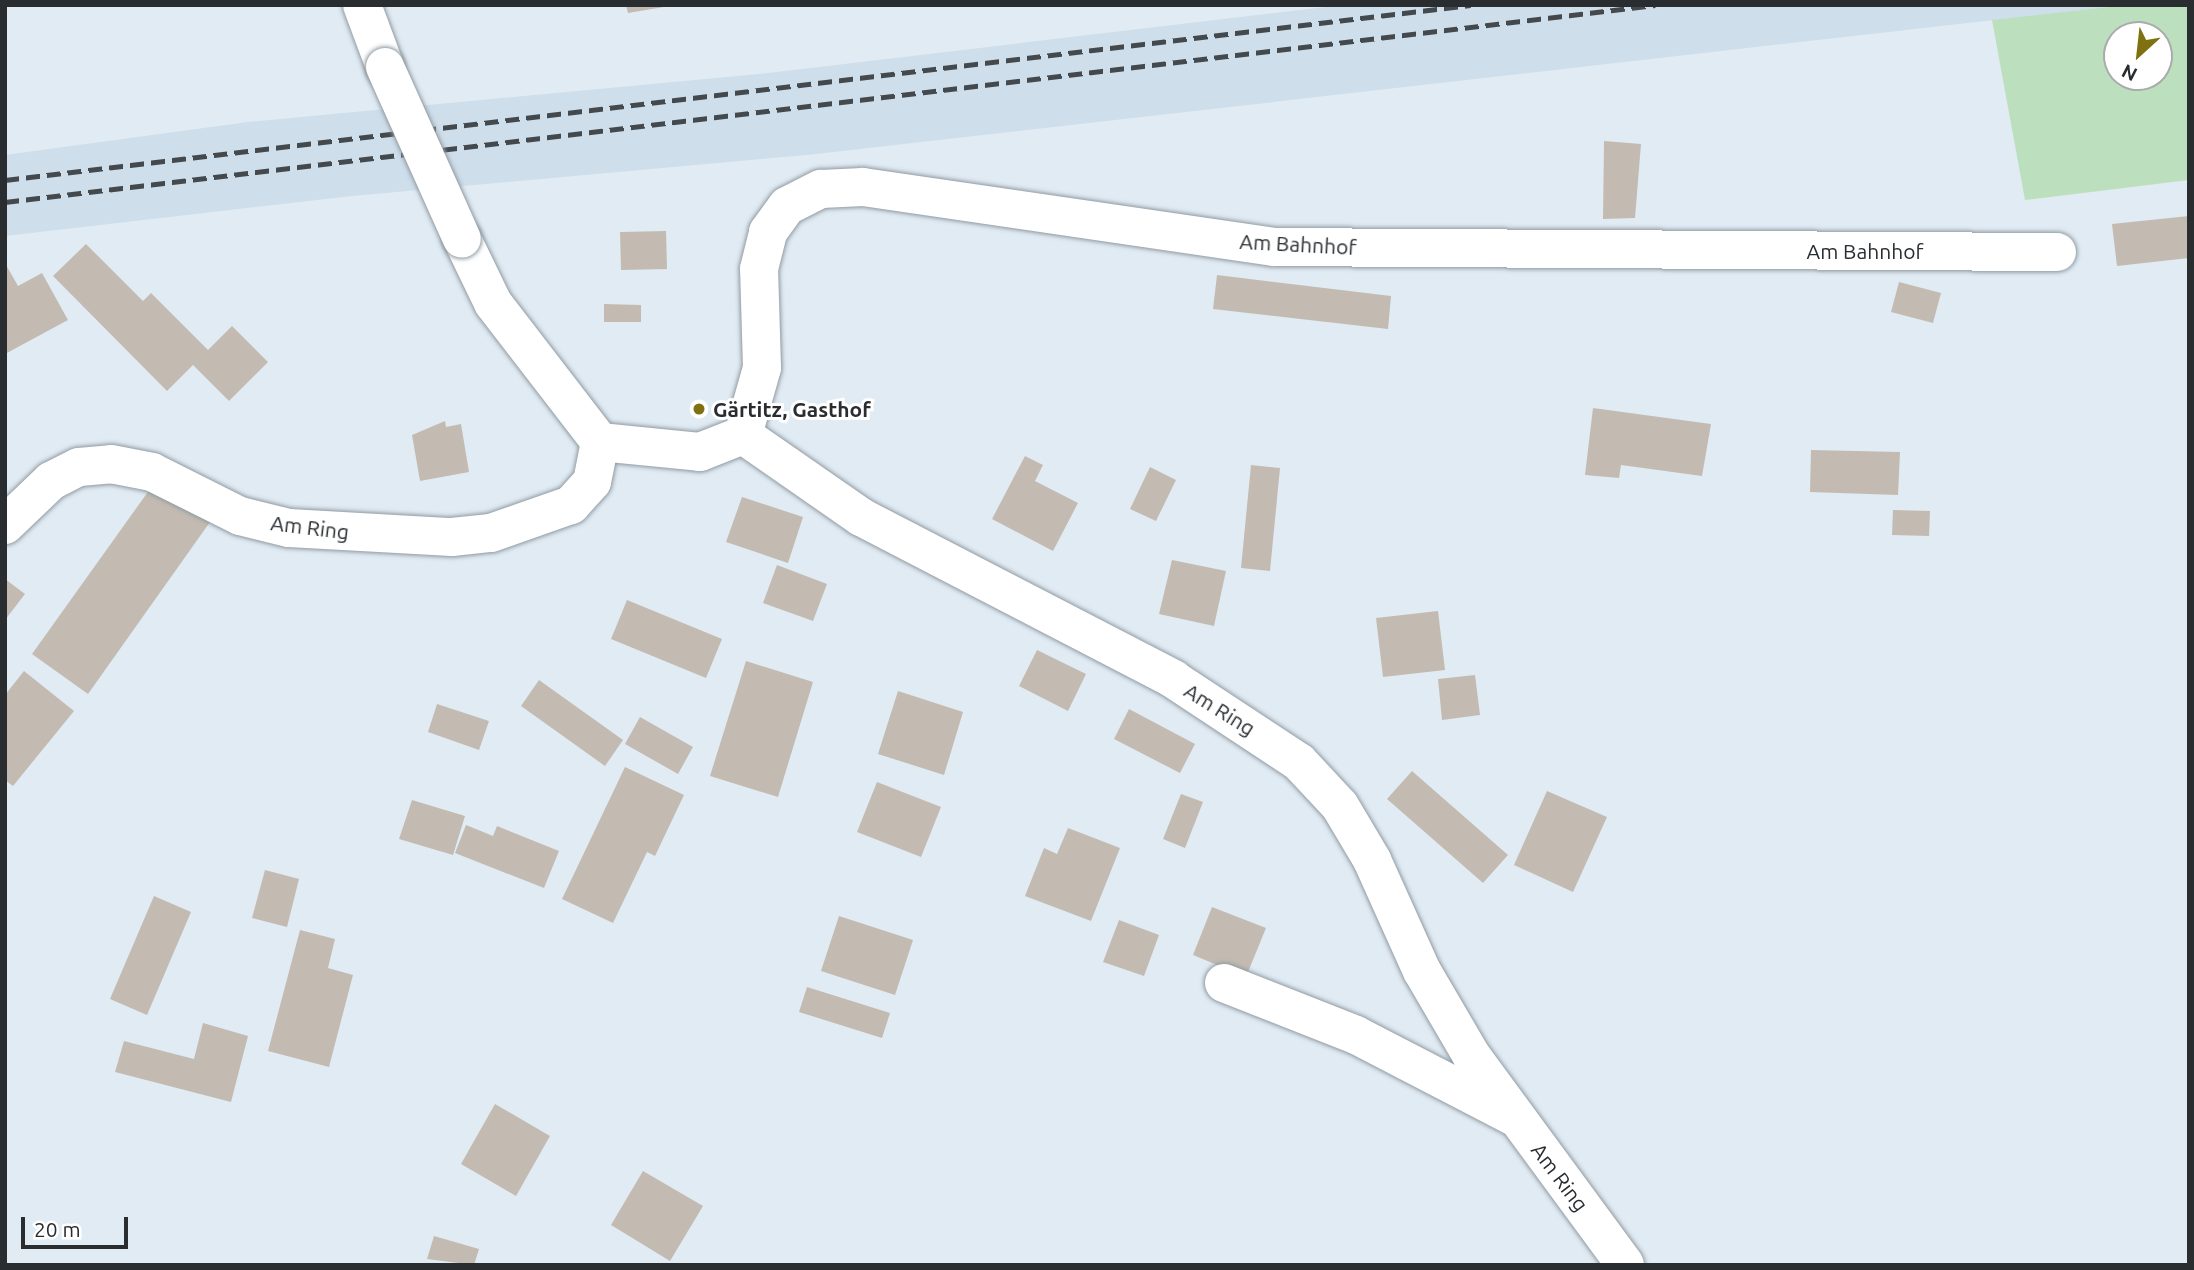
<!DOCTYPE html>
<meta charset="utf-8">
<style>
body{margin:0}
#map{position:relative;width:2194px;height:1270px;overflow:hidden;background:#e1ebf4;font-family:Ubuntu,sans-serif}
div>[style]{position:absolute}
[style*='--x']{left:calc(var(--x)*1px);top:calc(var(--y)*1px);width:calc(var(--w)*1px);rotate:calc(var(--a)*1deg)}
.built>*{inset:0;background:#cedeeb}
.green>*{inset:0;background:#bcdfbd}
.building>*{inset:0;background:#c3bbb1}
.roads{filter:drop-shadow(0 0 2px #919ba2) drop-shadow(0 0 2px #919ba2)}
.minor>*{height:38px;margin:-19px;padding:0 19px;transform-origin:19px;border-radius:19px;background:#fff}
.rail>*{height:5px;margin-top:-2.5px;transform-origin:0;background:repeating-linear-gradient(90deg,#44494d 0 14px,transparent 0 21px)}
.bridges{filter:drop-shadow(0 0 2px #919ba2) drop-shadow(0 0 2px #919ba2)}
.minor-bridge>*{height:38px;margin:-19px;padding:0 19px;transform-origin:19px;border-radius:19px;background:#fff}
.dots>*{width:19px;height:19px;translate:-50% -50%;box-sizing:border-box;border:4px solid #fff;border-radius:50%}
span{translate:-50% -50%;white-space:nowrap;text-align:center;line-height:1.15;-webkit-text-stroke:6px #fff;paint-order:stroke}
.street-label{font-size:21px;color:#292d30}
.poi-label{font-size:21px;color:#292d30;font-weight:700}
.left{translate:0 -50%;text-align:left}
.frame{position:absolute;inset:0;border:7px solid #292d30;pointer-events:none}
.north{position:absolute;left:2103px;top:21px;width:70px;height:70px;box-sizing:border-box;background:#fff;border:2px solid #a9abac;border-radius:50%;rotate:207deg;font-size:19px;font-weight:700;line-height:28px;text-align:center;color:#292d30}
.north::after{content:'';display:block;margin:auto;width:24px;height:32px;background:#7f7010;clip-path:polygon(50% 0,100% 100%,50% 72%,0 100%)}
.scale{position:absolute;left:21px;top:1217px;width:107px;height:32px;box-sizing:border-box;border:4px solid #292d30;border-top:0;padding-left:9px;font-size:21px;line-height:24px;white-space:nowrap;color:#292d30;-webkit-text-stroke:5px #fff;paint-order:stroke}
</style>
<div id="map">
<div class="built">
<i style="clip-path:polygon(1342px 5px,2126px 5px,816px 154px,352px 196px,5px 236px,5px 155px,248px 122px,768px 73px)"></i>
</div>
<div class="green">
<i style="clip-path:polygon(evenodd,2126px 5px,2189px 5px,2189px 180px,2025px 200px,1992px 20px,2126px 5px,2117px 35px,2159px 35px,2159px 77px,2117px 77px,2117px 35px)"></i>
</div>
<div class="building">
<i style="clip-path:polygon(626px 5px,664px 5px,664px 7px,628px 13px)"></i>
<i style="clip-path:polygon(1604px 141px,1641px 144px,1635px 218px,1603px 219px)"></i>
<i style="clip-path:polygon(2189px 216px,2189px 258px,2117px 266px,2112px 224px)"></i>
<i style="clip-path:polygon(666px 231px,667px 269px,621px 270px,620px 232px)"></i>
<i style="clip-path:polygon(86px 244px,143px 301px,151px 293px,208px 350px,232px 326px,268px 362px,229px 401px,193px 365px,167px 391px,53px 276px)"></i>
<i style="clip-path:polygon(5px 263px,18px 286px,42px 273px,68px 320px,5px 354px)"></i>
<i style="clip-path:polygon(1217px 275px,1391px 296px,1388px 329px,1213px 309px)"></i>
<i style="clip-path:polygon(1899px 282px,1941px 293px,1933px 323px,1891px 312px)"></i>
<i style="clip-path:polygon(604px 304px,641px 305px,641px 322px,604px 322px)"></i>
<i style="clip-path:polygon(1593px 408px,1711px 424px,1702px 476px,1621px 465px,1619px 478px,1585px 475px)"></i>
<i style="clip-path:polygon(445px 421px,446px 427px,461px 424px,469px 472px,420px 481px,412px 435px)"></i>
<i style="clip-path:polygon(1811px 450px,1900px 452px,1898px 495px,1810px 492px)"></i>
<i style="clip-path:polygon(1025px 456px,1043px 465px,1035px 481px,1078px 503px,1053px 551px,992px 519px)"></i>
<i style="clip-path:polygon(1251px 465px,1280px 468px,1270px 571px,1241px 568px)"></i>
<i style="clip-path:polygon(1150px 467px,1176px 480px,1156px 521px,1130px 509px)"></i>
<i style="clip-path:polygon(155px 482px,210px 522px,88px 694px,32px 654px)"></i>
<i style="clip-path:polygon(742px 497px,803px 517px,788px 563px,726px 542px)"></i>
<i style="clip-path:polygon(1893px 510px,1930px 511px,1929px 536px,1892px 535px)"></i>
<i style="clip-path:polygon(1172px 560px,1226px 571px,1214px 626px,1159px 614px)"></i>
<i style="clip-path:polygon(777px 565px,827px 584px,813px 621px,763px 603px)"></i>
<i style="clip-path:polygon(5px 579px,25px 594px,5px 620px)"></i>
<i style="clip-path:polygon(627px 600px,722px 639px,706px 678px,611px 639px)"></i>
<i style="clip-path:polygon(1438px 611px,1445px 670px,1383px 677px,1376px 618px)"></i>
<i style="clip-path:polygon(1037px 650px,1086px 674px,1068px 711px,1019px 686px)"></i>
<i style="clip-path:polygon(746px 661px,813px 682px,778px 797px,710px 776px)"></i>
<i style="clip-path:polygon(24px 671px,74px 711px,13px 786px,5px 780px,5px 695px)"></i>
<i style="clip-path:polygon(1475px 675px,1480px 715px,1442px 720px,1438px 679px)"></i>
<i style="clip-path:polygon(539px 680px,623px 740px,605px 766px,521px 706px)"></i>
<i style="clip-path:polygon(898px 691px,963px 712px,944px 775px,878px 754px)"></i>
<i style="clip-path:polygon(437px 704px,489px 721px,479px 750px,428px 732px)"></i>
<i style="clip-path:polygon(1129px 709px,1195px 744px,1180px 773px,1114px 739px)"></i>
<i style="clip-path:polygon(640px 717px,693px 747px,678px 774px,625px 744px)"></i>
<i style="clip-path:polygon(625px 767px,684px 795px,655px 856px,647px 852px,613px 923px,562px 899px)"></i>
<i style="clip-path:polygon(1412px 771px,1508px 855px,1483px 883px,1387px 799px)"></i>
<i style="clip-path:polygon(877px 782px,941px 807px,921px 857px,857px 832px)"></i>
<i style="clip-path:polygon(1547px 791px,1607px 817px,1573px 892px,1514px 865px)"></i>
<i style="clip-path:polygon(1181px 794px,1203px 802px,1185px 848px,1163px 839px)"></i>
<i style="clip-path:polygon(412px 800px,465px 816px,453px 855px,399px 839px)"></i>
<i style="clip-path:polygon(466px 825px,493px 836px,497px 826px,559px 851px,544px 888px,455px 853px)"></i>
<i style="clip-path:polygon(1068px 828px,1120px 848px,1091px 921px,1025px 896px,1044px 848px,1057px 854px)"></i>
<i style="clip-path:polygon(265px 870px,299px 879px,287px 927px,252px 918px)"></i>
<i style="clip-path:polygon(154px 896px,191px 912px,147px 1015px,110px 999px)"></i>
<i style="clip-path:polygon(1212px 907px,1266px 928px,1246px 977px,1193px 955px)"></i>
<i style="clip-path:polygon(839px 916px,913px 940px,895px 995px,821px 971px)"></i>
<i style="clip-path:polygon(1119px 920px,1159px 935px,1144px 976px,1103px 962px)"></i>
<i style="clip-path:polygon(300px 930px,335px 939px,328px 968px,353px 975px,329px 1067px,268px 1051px)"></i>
<i style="clip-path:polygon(807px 987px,890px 1013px,882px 1038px,799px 1012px)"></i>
<i style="clip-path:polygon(203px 1023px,248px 1036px,231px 1102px,115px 1072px,124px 1041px,194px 1059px)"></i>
<i style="clip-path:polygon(495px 1104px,550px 1136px,516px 1196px,461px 1164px)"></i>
<i style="clip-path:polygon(643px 1171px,703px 1206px,670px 1261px,611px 1225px)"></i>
<i style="clip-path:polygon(434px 1236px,479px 1249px,474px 1265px,427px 1259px)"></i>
</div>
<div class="roads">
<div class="minor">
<i style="--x:362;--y:5;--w:66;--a:69.6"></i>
<i style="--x:743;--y:435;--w:70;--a:-74.2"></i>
<i style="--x:762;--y:368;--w:99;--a:-91.7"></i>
<i style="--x:759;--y:269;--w:38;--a:-76"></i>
<i style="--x:768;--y:232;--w:32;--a:-54"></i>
<i style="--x:787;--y:206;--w:38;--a:-27"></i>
<i style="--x:821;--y:189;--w:42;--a:-2.7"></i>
<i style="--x:863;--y:187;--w:415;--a:8.3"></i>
<i style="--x:1274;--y:247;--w:783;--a:0.37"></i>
<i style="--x:743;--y:435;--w:144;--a:34.8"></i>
<i style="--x:861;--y:517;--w:352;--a:27.4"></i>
<i style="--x:1173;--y:679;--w:151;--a:33.4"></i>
<i style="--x:1299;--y:762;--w:60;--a:47"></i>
<i style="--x:1340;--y:806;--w:63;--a:59.3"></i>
<i style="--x:1372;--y:860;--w:122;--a:65.8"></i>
<i style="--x:1422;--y:971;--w:97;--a:59.7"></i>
<i style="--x:1471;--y:1055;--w:260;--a:53.7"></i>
<i style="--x:600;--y:442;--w:100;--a:5.7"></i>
<i style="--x:700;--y:452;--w:46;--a:-21.6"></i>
<i style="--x:5;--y:525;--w:64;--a:-43.7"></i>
<i style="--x:51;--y:481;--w:31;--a:-27"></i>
<i style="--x:79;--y:467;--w:32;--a:-5"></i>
<i style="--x:111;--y:464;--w:42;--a:11"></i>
<i style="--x:152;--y:472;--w:98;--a:26.6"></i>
<i style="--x:240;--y:516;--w:50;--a:13.8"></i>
<i style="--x:289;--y:528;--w:163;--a:3.2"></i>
<i style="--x:452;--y:537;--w:39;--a:-6"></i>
<i style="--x:491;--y:533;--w:85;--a:-19.3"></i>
<i style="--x:571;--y:505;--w:31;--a:-48"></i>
<i style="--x:592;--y:482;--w:41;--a:-78.7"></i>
<i style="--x:600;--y:442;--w:175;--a:-127.6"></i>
<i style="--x:493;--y:303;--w:71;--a:-115.8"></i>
<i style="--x:1224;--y:983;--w:142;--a:21.5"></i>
<i style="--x:1356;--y:1035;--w:178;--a:27.4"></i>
</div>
</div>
<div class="rail">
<i style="--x:5;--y:180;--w:1476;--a:-6.81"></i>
<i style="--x:5;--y:202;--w:1662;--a:-6.81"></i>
</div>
<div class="bridges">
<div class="minor-bridge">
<i style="--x:385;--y:67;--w:188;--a:65.9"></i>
</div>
</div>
<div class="dots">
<i style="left:699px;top:409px;background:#7f7010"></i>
</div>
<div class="street-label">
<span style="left:1298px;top:244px;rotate:3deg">Am Bahnhof</span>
<span style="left:1865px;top:251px">Am Bahnhof</span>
<span style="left:310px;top:527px;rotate:7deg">Am Ring</span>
<span style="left:1220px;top:709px;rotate:32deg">Am Ring</span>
<span style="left:1560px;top:1177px;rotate:53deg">Am Ring</span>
</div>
<div class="poi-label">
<span class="left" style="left:713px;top:409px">Gärtitz, Gasthof</span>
</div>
<div class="frame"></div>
<div class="north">N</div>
<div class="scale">20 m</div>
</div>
